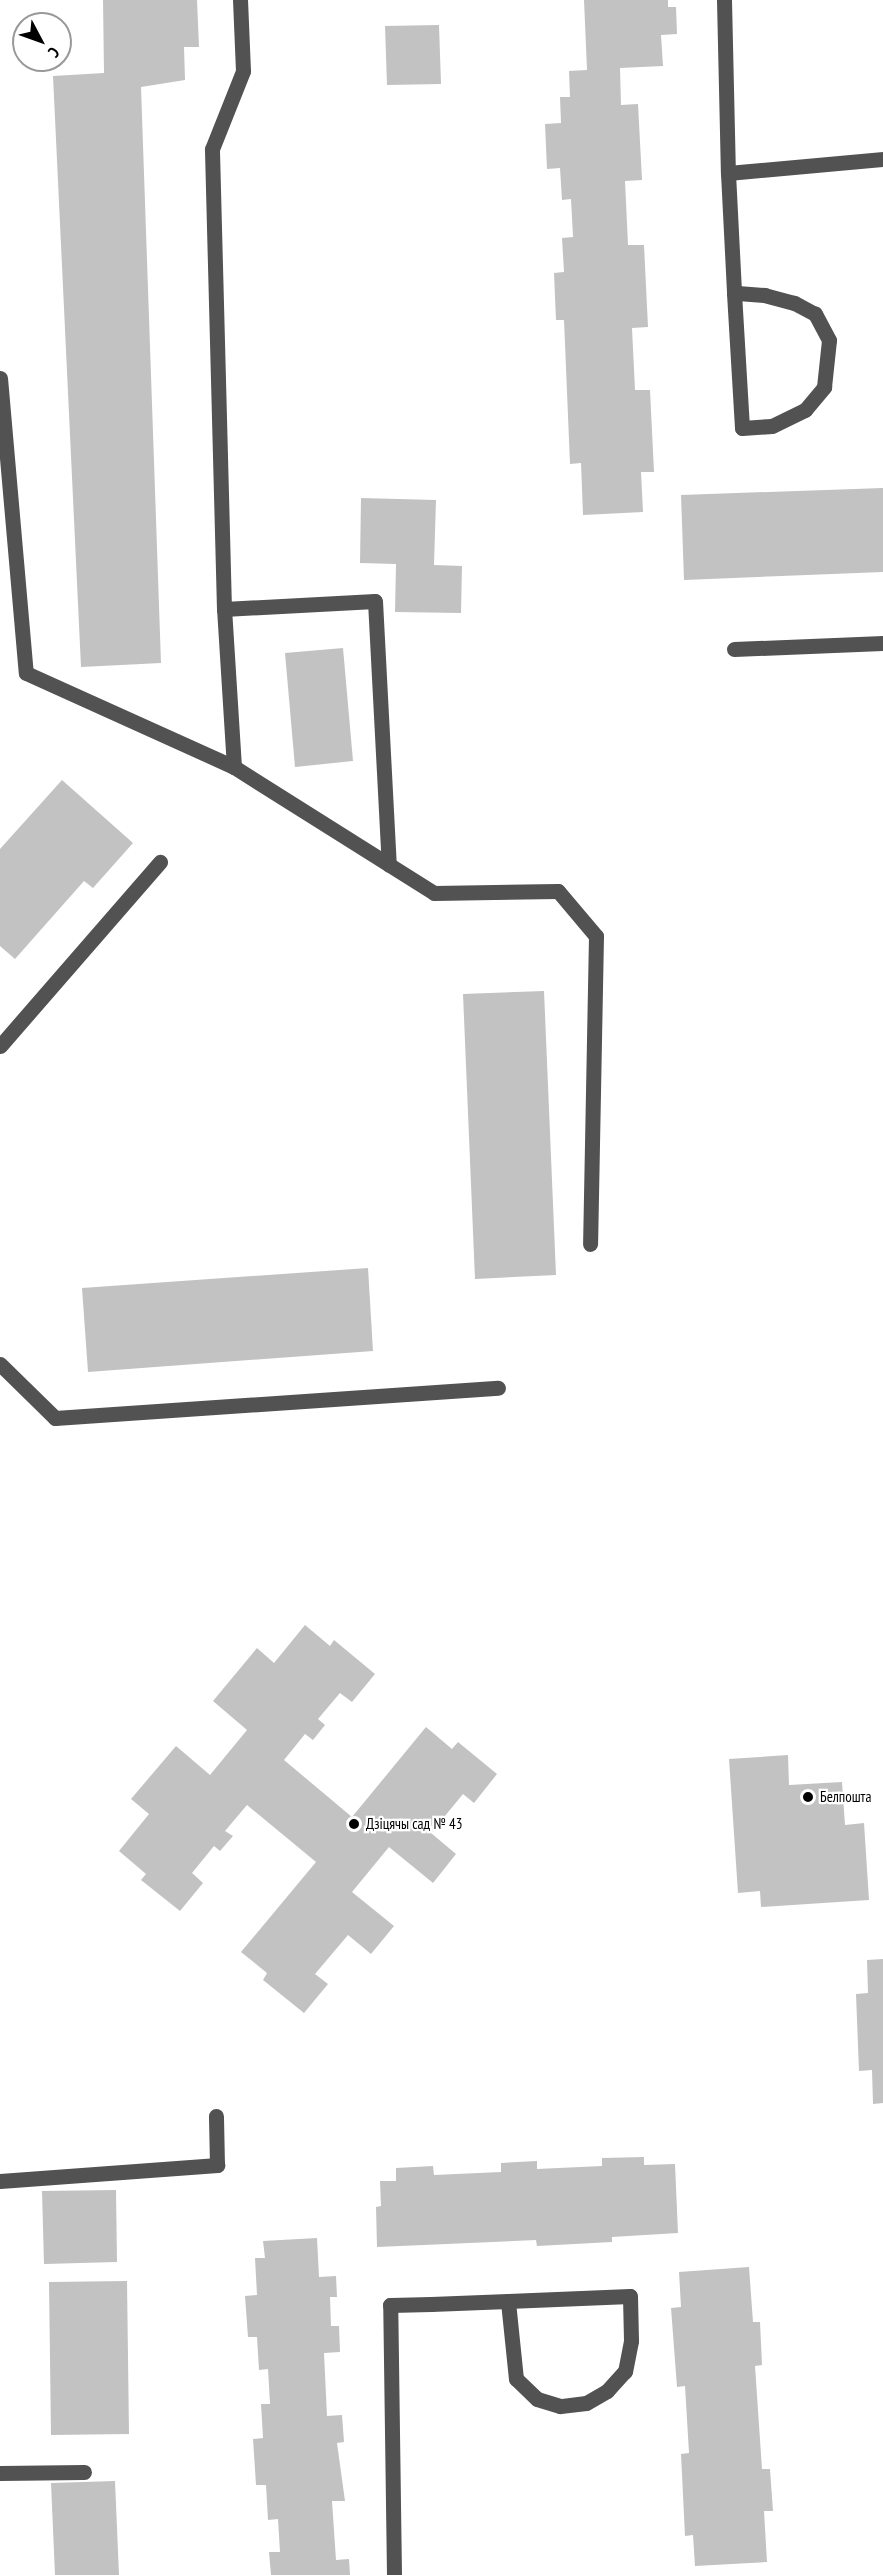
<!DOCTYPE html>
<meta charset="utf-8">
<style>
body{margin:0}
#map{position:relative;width:883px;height:2575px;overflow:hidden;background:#fff;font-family:"PT Sans Narrow",sans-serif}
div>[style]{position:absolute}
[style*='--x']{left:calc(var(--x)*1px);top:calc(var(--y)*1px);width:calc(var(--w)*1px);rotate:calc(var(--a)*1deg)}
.building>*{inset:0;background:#c2c2c2}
.minor>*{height:15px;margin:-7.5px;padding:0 7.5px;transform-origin:7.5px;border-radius:7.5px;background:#525252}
.dots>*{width:16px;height:16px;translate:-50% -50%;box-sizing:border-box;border:3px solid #fff;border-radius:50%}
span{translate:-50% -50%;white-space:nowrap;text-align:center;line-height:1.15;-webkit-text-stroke:4.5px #fff;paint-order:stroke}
.poi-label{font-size:15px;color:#000}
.left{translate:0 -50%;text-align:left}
.north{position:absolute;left:12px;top:12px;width:60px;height:60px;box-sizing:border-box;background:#fff;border:2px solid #999;border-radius:50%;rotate:131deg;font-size:16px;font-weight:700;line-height:24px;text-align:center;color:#000}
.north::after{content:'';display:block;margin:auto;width:21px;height:27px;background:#000;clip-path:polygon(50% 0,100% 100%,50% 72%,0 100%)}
</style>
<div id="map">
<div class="building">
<i style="clip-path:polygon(103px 0,197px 0,199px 47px,184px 47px,185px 80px,141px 87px,161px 663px,81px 667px,53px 76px,104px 73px)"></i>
<i style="clip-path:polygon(584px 0,668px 0,668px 7px,676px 7px,677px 34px,661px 35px,663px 66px,620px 68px,621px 105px,638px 104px,642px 180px,625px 181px,628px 245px,644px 245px,648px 327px,632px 328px,635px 390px,650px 390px,654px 472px,641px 472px,643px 512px,583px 515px,581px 463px,570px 464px,564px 320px,556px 320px,554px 273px,564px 272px,562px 238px,573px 237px,571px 199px,562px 200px,560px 168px,547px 169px,545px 124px,561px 123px,560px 97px,570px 97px,569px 71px,587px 70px)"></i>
<i style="clip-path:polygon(439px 25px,441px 84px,387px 85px,385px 26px)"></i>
<i style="clip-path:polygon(883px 488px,883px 572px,684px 580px,681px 495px)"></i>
<i style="clip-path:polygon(361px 498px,436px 500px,434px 565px,462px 566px,461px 613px,395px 612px,396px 564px,360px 563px)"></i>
<i style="clip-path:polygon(343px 648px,353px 761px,295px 767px,285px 653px)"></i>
<i style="clip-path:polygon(62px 780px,133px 843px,93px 888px,84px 881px,15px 959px,0 946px,0 849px)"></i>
<i style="clip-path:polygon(544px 991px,556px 1275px,475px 1279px,463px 994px)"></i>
<i style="clip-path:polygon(368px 1268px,373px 1351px,88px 1372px,82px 1288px)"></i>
<i style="clip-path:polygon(305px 1625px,330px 1646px,334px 1640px,375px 1674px,352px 1702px,340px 1693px,318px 1719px,325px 1725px,313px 1740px,305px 1734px,284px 1760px,352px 1817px,426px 1727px,452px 1749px,458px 1742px,497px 1774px,474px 1803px,463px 1794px,431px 1833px,456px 1854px,433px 1883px,389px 1847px,352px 1892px,394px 1926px,371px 1954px,348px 1935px,315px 1974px,328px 1984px,304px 2013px,263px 1980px,267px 1973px,241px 1952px,316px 1862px,247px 1805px,225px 1831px,233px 1836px,220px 1851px,214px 1846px,192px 1873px,203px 1883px,180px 1911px,141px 1880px,146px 1874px,119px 1851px,149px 1814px,131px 1799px,176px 1746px,210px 1775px,247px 1730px,213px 1701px,257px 1648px,274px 1663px)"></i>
<i style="clip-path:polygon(788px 1755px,789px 1785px,842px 1782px,845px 1825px,864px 1823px,869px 1900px,761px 1907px,760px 1891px,738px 1893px,729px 1759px)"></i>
<i style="clip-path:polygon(883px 1959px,883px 2103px,873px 2104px,872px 2070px,859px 2071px,856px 1994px,868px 1993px,867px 1960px)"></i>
<i style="clip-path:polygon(644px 2157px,644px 2165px,675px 2164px,678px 2233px,612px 2237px,612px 2242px,537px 2246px,536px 2240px,377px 2247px,376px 2207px,381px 2206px,380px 2181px,396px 2181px,396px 2168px,433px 2166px,434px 2175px,501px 2172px,501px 2163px,537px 2161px,537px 2169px,602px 2166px,602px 2158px)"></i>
<i style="clip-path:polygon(116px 2190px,117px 2262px,44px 2264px,42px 2191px)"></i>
<i style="clip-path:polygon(317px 2238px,319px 2277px,336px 2276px,337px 2297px,330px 2297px,331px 2326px,339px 2326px,340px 2352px,324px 2353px,327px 2416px,342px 2415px,344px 2442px,337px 2443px,345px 2501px,332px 2501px,336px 2560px,349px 2559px,350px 2575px,271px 2575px,269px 2552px,280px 2552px,278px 2519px,268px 2520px,266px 2485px,256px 2485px,253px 2439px,263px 2438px,261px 2404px,270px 2404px,268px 2369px,259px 2370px,257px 2337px,248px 2337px,245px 2296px,257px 2295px,255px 2258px,265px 2258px,263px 2241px)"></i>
<i style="clip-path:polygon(749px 2267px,753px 2322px,760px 2322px,762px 2365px,755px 2366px,762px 2469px,770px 2469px,773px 2511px,764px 2511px,767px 2562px,695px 2566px,693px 2535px,685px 2536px,681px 2454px,689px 2453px,685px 2386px,677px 2387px,671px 2308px,681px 2307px,679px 2272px)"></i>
<i style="clip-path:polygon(127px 2281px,129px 2434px,51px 2435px,49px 2282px)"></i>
<i style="clip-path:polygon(115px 2481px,119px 2575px,55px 2575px,51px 2483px)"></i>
</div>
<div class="minor">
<i style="--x:724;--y:0;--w:173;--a:88.7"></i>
<i style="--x:728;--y:173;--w:120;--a:87.1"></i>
<i style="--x:734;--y:293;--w:135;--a:86.6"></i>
<i style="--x:742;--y:428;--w:30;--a:-4"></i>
<i style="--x:772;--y:426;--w:37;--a:-26"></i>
<i style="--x:805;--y:410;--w:30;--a:-50"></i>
<i style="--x:824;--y:387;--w:47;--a:-83.9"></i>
<i style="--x:829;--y:340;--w:30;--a:-118"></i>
<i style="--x:815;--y:314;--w:24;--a:-152"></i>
<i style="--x:794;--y:303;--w:30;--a:-165"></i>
<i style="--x:765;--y:295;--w:31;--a:-176"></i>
<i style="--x:728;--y:173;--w:156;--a:-5.2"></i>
<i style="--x:0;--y:378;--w:296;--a:85"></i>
<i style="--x:26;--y:673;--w:228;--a:24.3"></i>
<i style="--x:234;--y:767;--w:236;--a:32.2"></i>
<i style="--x:434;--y:893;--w:124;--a:-0.9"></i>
<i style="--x:558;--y:891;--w:59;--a:49.8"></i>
<i style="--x:596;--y:936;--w:308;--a:91.1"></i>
<i style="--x:224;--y:609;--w:151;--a:-3"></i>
<i style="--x:375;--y:601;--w:264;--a:87"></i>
<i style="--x:734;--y:649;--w:149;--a:-2.3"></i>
<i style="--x:234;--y:767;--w:158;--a:-93.6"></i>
<i style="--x:224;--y:609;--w:460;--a:-91.5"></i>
<i style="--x:212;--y:149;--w:84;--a:-68.3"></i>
<i style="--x:243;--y:71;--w:71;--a:-92.4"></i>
<i style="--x:0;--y:1046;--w:244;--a:-49"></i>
<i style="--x:0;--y:1364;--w:77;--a:44.5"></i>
<i style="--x:55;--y:1418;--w:444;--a:-3.9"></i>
<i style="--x:0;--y:2181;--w:218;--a:-4.2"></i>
<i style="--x:217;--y:2165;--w:49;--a:-91.2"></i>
<i style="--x:0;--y:2473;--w:84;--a:-0.7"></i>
<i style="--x:394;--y:2575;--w:270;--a:-90.8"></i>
<i style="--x:390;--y:2305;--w:41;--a:-1.4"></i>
<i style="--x:431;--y:2304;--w:77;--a:-2.2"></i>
<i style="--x:508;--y:2301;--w:122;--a:-2.3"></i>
<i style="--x:630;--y:2296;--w:45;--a:88.7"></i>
<i style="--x:631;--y:2341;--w:31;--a:101"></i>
<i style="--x:625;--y:2371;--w:27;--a:132"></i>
<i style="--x:607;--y:2391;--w:24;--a:150"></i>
<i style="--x:586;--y:2403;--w:26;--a:173"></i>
<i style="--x:560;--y:2406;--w:24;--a:-163"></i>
<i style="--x:537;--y:2399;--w:29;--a:-136"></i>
<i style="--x:516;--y:2379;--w:78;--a:-95.9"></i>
</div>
<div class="dots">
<i style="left:808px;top:1797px;background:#000"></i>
<i style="left:354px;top:1824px;background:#000"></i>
</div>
<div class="poi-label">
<span class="left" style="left:820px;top:1797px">Белпошта</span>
<span class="left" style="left:366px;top:1824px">Дзіцячы сад № 43</span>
</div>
<div class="north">С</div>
</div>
